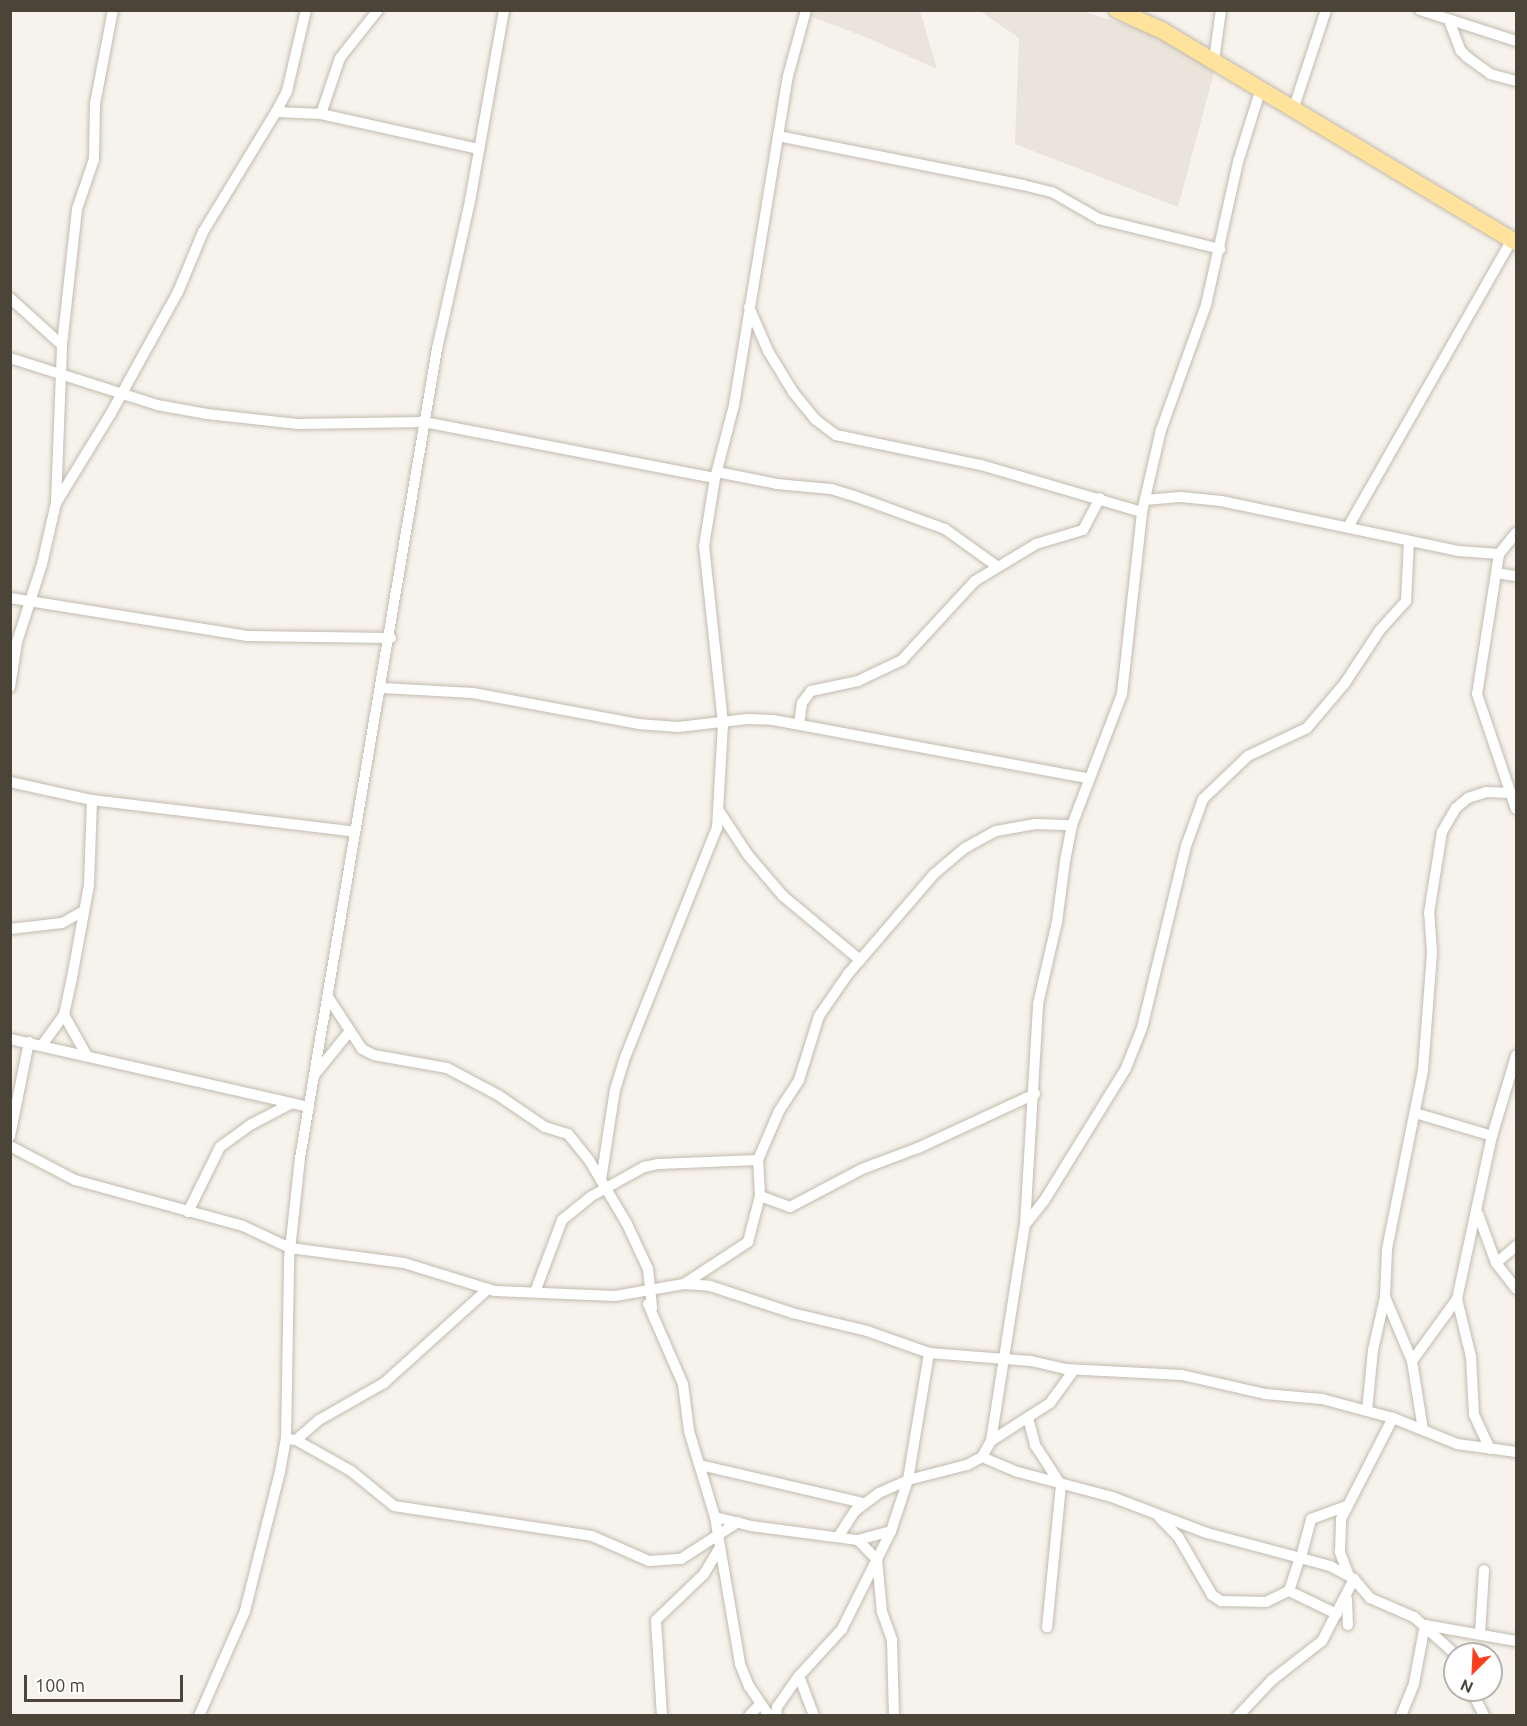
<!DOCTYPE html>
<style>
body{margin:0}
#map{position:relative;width:1527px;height:1726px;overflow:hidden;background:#f6f3ec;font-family:Ubuntu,sans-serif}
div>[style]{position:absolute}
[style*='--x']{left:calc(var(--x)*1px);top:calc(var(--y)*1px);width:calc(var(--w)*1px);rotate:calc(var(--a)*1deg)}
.residential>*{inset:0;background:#eae5da}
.roads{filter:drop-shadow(0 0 2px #c2bbae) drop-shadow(0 0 2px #c2bbae)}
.street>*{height:10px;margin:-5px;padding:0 5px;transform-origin:5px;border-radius:5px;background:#fff}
.primary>*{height:16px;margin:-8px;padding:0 8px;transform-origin:8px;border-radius:8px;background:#ffe39c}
span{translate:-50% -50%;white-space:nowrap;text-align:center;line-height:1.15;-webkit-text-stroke:4.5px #fff;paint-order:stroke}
.frame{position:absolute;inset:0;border:12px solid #4b4439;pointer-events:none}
.north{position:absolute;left:1443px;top:1642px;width:60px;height:60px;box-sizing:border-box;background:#fff;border:2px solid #b7b4b0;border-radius:50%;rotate:204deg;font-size:16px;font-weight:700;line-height:24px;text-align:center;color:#4b4439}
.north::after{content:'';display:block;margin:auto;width:21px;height:27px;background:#fc3f1d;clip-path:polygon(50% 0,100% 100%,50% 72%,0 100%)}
.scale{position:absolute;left:24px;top:1675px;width:159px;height:27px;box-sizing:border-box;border:3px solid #4b4439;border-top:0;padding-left:8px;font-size:18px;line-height:21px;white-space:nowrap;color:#4b4439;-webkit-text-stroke:4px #fff;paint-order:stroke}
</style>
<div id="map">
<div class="residential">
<i style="clip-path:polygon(797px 11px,920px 11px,937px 69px,868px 38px)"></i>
<i style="clip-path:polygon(980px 11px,1082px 11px,1219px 54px,1178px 207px,1015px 144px,1019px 38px)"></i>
</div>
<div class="roads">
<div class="street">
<i style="--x:1420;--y:10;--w:101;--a:17.9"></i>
<i style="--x:1450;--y:23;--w:30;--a:69"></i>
<i style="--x:1461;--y:51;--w:8;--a:45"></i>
<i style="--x:1467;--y:57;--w:29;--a:36"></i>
<i style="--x:1490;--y:74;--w:27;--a:15"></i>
<i style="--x:1214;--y:60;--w:50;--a:-82"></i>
<i style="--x:1294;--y:107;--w:102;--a:-71.7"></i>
<i style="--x:276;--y:112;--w:45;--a:2.5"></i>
<i style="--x:321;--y:114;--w:162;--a:12.5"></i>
<i style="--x:321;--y:114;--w:59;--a:-71.3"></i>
<i style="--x:340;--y:58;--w:61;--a:-51.6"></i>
<i style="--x:778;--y:136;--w:250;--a:11.3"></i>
<i style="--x:1023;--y:185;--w:30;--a:14"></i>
<i style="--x:1052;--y:192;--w:54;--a:29.9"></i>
<i style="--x:1099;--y:219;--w:125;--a:13.9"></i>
<i style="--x:10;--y:298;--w:70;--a:42.1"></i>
<i style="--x:749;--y:307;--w:48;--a:66.6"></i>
<i style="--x:768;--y:351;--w:48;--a:58.6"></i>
<i style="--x:793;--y:392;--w:36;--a:51"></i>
<i style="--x:816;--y:420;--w:25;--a:37"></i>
<i style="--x:836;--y:435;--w:148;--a:11.7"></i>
<i style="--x:981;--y:465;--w:168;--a:16.3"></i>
<i style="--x:10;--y:358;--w:154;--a:17.7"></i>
<i style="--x:157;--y:405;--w:51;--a:10.2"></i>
<i style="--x:207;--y:414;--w:92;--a:6.3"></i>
<i style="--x:298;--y:424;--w:126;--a:-0.9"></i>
<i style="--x:424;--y:422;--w:296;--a:10.9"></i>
<i style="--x:717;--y:472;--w:61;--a:11.3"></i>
<i style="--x:777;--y:484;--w:54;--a:5.3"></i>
<i style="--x:831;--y:489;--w:27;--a:17"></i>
<i style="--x:857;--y:497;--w:94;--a:20"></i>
<i style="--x:945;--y:529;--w:65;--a:35.6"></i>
<i style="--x:1145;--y:500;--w:36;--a:-5"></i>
<i style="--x:1181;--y:497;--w:40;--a:5.7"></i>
<i style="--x:1221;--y:501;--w:242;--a:11.9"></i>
<i style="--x:1458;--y:551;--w:41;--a:4.2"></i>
<i style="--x:56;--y:503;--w:103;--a:-58.5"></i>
<i style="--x:110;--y:415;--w:141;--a:-61.1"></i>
<i style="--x:178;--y:292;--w:65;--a:-67.4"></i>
<i style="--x:203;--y:232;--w:140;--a:-58.7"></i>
<i style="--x:276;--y:112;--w:24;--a:-62"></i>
<i style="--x:287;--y:91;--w:83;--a:-76.8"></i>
<i style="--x:1348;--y:527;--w:331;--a:-60.3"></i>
<i style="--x:1516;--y:533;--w:27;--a:129"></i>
<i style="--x:1499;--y:554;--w:142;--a:98.9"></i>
<i style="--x:1477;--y:694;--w:121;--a:71.3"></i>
<i style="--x:1496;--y:573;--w:20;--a:9"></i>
<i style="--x:10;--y:598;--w:239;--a:9.1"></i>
<i style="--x:246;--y:636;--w:145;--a:0.8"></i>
<i style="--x:10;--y:687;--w:46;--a:-81.2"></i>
<i style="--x:17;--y:642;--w:82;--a:-72.2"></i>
<i style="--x:42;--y:564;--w:63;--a:-77.1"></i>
<i style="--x:56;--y:503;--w:158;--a:-87.8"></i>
<i style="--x:62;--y:345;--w:137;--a:-83.7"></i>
<i style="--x:77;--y:209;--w:53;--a:-71.2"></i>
<i style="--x:94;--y:159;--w:55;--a:-89"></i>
<i style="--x:95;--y:104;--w:96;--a:-79.2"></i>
<i style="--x:382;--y:688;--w:91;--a:3.1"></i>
<i style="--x:473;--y:693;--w:168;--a:10.6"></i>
<i style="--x:638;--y:724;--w:40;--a:4.3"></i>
<i style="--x:678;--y:727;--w:70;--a:-6.5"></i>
<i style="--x:748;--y:719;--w:25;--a:2"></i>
<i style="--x:773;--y:720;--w:322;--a:10.5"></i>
<i style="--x:799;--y:724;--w:21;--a:-82"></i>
<i style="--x:802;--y:703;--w:15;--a:-53"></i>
<i style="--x:811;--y:691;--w:48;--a:-12"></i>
<i style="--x:858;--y:681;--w:49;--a:-25.5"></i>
<i style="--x:902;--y:660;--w:108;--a:-47.3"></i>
<i style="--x:975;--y:581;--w:71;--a:-31.2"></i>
<i style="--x:1036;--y:544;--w:49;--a:-16.6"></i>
<i style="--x:1083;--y:530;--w:36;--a:-62"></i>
<i style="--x:10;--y:782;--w:84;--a:12.4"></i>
<i style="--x:92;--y:800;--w:265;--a:6.9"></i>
<i style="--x:719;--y:811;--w:53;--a:56.6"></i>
<i style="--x:748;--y:855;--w:54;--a:49.5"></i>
<i style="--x:783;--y:896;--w:100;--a:39.7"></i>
<i style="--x:10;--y:929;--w:52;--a:-6.6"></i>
<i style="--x:62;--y:923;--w:25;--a:-29"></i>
<i style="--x:328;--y:997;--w:62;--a:56.8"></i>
<i style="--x:362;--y:1049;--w:13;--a:27"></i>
<i style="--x:374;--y:1055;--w:74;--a:10.1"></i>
<i style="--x:447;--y:1068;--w:58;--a:27.9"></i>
<i style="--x:498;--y:1095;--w:57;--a:34.2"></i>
<i style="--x:545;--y:1127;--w:24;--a:17"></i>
<i style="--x:568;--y:1134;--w:33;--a:51"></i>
<i style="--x:589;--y:1160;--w:74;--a:59.3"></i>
<i style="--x:627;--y:1224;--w:50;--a:65"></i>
<i style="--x:648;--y:1269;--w:39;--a:84"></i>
<i style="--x:64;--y:1015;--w:47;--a:60.7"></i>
<i style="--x:10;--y:1039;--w:307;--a:12.8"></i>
<i style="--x:42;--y:1045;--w:37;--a:-54"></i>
<i style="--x:64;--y:1015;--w:33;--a:-78"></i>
<i style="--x:71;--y:983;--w:100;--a:-79.6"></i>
<i style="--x:89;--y:885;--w:85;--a:-88"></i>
<i style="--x:315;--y:1074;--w:54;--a:-51"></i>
<i style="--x:1415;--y:1113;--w:80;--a:16.6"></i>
<i style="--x:10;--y:1136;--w:96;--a:-78.6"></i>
<i style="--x:10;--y:1146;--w:73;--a:27.6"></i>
<i style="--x:75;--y:1180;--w:174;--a:15.3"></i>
<i style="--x:243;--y:1226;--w:52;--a:25.1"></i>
<i style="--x:290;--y:1248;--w:115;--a:7.5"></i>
<i style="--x:404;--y:1263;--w:95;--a:17.1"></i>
<i style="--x:495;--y:1291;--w:120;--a:2.4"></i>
<i style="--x:615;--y:1296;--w:70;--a:-9.9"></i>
<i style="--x:684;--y:1284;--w:26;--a:4"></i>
<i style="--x:710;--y:1286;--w:86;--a:18.2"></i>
<i style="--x:792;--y:1313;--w:77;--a:13.5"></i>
<i style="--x:867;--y:1331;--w:66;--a:19.5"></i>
<i style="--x:929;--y:1353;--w:102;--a:4.5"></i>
<i style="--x:1031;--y:1361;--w:35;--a:13"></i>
<i style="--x:1065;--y:1369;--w:117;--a:2.9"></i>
<i style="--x:1182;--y:1375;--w:85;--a:12.9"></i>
<i style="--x:1265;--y:1394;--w:57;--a:5"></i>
<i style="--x:1322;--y:1399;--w:73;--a:15"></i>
<i style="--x:1393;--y:1418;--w:69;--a:22.1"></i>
<i style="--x:1457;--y:1444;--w:60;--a:7.7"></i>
<i style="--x:601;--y:1180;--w:91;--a:-81.2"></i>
<i style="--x:615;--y:1090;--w:37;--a:-73"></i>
<i style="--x:626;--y:1055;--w:245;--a:-68.2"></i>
<i style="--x:717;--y:828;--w:105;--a:-86.7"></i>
<i style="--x:723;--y:723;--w:178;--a:-96.1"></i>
<i style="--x:704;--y:546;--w:69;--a:-80.8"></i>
<i style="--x:715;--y:478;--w:75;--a:-75.4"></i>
<i style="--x:734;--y:405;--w:333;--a:-80.7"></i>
<i style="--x:788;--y:76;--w:68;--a:-74.7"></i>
<i style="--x:760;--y:1196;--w:32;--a:20"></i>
<i style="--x:790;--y:1207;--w:81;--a:-27.8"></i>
<i style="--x:862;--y:1169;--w:60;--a:-20.6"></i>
<i style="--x:918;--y:1148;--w:129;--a:-24.8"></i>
<i style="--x:188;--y:1212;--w:72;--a:-63.8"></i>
<i style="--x:220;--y:1147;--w:39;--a:-36"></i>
<i style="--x:252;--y:1124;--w:45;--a:-27.7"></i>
<i style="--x:1478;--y:1214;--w:52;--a:69.8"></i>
<i style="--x:1496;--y:1263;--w:33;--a:52"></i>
<i style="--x:1025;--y:1225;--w:31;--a:-52"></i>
<i style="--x:1044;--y:1201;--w:156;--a:-58.3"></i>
<i style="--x:1126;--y:1068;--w:43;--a:-68.2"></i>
<i style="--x:1142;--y:1028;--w:187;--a:-76.4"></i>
<i style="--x:1186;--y:846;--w:50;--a:-70.1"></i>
<i style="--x:1203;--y:799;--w:62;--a:-43.7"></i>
<i style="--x:1248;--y:756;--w:65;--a:-25.4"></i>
<i style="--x:1307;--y:728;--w:59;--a:-49.8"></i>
<i style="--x:1345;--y:683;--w:64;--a:-56.6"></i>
<i style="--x:1380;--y:630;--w:39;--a:-48"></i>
<i style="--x:1406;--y:601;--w:60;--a:-87.1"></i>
<i style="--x:1496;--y:1263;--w:26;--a:-40"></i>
<i style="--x:684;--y:1284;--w:77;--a:-33.3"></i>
<i style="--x:748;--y:1242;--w:48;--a:-75.4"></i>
<i style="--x:760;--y:1196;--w:36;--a:-93"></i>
<i style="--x:758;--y:1160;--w:53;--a:-66.8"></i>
<i style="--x:779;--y:1111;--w:37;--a:-57"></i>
<i style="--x:799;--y:1080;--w:67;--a:-72.6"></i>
<i style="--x:819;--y:1016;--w:51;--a:-55.4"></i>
<i style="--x:848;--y:974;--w:132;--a:-49.3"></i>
<i style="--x:934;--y:874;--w:40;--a:-40"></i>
<i style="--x:965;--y:848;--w:35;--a:-29"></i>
<i style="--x:996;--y:831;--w:39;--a:-10"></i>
<i style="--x:1034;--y:824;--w:38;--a:2"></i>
<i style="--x:535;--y:1292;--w:77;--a:-69.4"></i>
<i style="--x:562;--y:1220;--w:36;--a:-39"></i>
<i style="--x:590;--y:1197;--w:62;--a:-29.1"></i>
<i style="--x:644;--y:1167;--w:14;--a:-12"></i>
<i style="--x:658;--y:1164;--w:100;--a:-2.3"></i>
<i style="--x:1385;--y:1297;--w:69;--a:67.1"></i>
<i style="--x:1412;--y:1361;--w:70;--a:80.9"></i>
<i style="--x:648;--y:1304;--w:87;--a:66.4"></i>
<i style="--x:683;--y:1384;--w:47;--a:82.7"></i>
<i style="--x:689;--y:1431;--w:90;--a:73.2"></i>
<i style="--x:715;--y:1517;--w:149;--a:80.3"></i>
<i style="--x:740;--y:1664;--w:24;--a:68"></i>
<i style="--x:749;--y:1686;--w:36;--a:56"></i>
<i style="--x:1412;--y:1361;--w:77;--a:-54"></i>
<i style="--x:1367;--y:1411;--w:61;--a:-84.4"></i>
<i style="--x:1373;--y:1350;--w:54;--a:-77.2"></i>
<i style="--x:1385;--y:1297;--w:48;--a:-87.6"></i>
<i style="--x:1387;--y:1249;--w:183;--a:-78.6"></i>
<i style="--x:1423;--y:1070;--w:118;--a:-85.6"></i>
<i style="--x:1432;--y:952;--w:39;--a:-94"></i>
<i style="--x:1429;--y:913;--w:82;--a:-80.9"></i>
<i style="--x:1442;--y:832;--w:28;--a:-60"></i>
<i style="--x:1456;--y:808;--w:16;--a:-40"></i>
<i style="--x:1468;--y:798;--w:19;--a:-18"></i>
<i style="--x:1486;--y:792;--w:26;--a:2"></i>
<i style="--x:1028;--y:1418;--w:28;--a:75"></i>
<i style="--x:1035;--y:1445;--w:48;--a:57"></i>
<i style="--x:1061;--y:1485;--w:143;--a:95.6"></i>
<i style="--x:286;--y:1439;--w:10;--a:6"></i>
<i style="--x:296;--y:1440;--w:63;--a:29.4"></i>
<i style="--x:351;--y:1471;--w:55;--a:39.1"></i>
<i style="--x:394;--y:1506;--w:200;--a:8.6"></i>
<i style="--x:592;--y:1536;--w:62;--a:23.7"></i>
<i style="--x:649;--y:1561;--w:32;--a:-4"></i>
<i style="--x:681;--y:1559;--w:68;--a:-33"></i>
<i style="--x:296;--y:1440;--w:30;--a:-41"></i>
<i style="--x:319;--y:1420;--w:75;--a:-29.6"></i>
<i style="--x:384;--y:1383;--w:140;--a:-42.1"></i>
<i style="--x:991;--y:1441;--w:70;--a:-32.8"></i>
<i style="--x:1050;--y:1403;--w:41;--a:-54"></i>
<i style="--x:1490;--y:1449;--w:38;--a:-115"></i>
<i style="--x:1474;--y:1414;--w:57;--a:-93"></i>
<i style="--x:1471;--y:1357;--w:60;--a:-103.6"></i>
<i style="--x:1457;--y:1299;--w:167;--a:-77.9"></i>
<i style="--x:1492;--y:1136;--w:84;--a:-73.3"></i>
<i style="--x:982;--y:1457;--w:39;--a:23"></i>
<i style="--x:1018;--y:1472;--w:97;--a:14.9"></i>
<i style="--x:1112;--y:1497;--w:102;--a:20.8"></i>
<i style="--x:1207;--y:1533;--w:127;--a:15"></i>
<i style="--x:1330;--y:1566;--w:27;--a:28"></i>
<i style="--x:1354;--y:1579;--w:25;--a:50"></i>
<i style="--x:1370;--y:1598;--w:48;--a:23.4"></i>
<i style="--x:1414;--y:1617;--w:55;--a:42.1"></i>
<i style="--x:700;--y:1465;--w:167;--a:13.1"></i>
<i style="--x:715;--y:1517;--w:37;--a:14"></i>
<i style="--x:751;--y:1526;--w:108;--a:7.5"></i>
<i style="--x:858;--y:1540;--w:34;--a:-15"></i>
<i style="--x:1159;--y:1517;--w:29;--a:46"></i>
<i style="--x:1179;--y:1538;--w:66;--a:59.9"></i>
<i style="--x:1212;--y:1595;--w:11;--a:34"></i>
<i style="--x:1221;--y:1601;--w:45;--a:1.3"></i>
<i style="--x:1266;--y:1602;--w:25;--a:-26"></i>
<i style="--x:1289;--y:1591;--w:36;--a:-72"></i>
<i style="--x:838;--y:1537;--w:31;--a:-57"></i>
<i style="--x:855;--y:1511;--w:30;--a:-37"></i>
<i style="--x:879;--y:1493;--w:32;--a:-24"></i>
<i style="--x:908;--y:1480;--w:61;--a:-14.3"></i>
<i style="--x:967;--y:1465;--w:17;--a:-28"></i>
<i style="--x:982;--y:1457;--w:18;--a:-61"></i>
<i style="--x:991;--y:1441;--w:219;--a:-81.1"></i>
<i style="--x:1025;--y:1225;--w:221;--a:-86.6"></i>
<i style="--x:1038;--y:1004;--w:84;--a:-77"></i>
<i style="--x:1057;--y:922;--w:62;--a:-82.5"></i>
<i style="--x:1065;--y:861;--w:37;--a:-79"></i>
<i style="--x:1072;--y:825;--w:140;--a:-69.1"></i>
<i style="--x:1122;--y:694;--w:183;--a:-83.7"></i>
<i style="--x:1142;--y:512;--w:84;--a:-77"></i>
<i style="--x:1161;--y:430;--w:133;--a:-70.2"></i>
<i style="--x:1206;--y:305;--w:147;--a:-77.4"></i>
<i style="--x:1238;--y:162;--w:77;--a:-72.7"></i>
<i style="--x:858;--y:1540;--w:28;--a:46"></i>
<i style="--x:877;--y:1560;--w:52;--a:84.5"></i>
<i style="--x:882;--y:1612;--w:30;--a:70"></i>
<i style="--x:892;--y:1640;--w:76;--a:88.5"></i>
<i style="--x:1301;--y:1557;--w:39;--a:-75"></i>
<i style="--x:1311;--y:1519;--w:38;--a:-20"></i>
<i style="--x:1349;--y:1576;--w:26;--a:-111"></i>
<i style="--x:1340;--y:1552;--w:33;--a:-88"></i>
<i style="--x:1341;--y:1519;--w:114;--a:-62.8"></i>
<i style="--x:1289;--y:1591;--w:53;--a:25.6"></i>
<i style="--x:1347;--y:1599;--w:26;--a:88"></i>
<i style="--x:1480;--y:1634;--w:64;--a:-86.4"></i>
<i style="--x:799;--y:1676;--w:43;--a:69.4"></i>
<i style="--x:1471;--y:1690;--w:29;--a:63"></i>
<i style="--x:199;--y:1716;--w:115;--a:-66.3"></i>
<i style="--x:245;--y:1611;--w:143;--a:-75.9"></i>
<i style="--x:280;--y:1472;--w:34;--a:-80"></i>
<i style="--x:286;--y:1439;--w:180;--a:-89"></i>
<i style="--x:289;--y:1259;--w:102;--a:-83.8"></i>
<i style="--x:300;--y:1158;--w:821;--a:-80.39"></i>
<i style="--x:437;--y:349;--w:152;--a:-77.4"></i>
<i style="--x:470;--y:201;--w:194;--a:-79.9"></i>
<i style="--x:662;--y:1716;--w:96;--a:-93.6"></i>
<i style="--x:656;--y:1620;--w:66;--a:-43.8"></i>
<i style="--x:704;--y:1574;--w:31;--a:-59"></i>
<i style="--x:749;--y:1716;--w:16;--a:-47"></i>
<i style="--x:776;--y:1716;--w:9;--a:-84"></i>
<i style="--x:777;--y:1707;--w:38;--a:-55"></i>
<i style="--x:799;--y:1676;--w:64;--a:-47.5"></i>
<i style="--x:842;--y:1629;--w:110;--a:-63.4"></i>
<i style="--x:891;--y:1531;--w:54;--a:-71.6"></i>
<i style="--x:908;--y:1480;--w:129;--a:-80.6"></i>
<i style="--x:1238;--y:1716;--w:50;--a:-46.6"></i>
<i style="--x:1272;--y:1680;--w:63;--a:-38"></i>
<i style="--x:1322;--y:1641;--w:70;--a:-62.7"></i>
<i style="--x:1401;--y:1716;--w:35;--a:-68"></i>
<i style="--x:1414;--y:1683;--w:59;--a:-79.3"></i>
<i style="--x:1425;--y:1625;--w:92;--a:10"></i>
</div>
<div class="primary">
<i style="--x:1117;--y:10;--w:51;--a:24.5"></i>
<i style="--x:1163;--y:31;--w:411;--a:30.9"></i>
</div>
</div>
<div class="frame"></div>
<div class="north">N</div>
<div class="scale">100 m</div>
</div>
